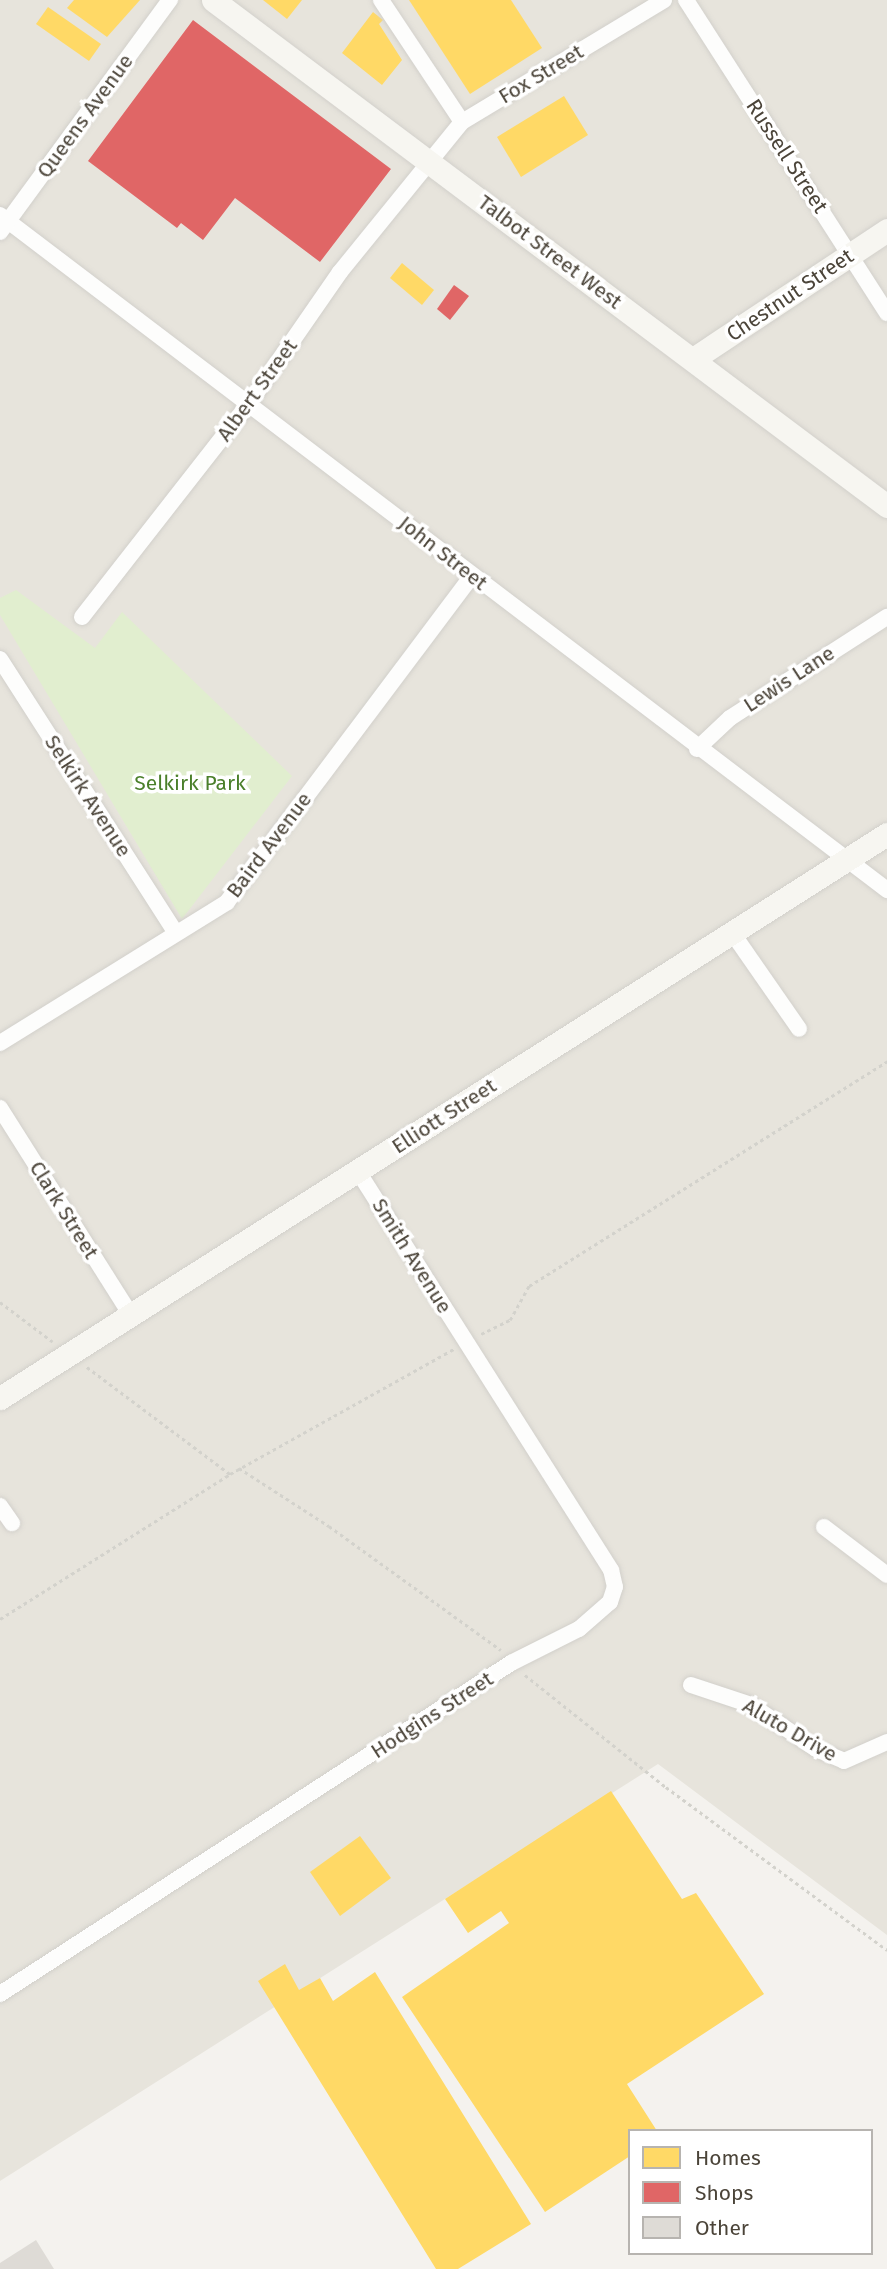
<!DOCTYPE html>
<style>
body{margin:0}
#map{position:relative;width:887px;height:2269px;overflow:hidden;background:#f4f2ee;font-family:"Fira Sans",sans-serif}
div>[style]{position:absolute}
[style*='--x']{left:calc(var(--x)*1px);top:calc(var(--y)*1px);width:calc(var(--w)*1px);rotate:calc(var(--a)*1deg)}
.residential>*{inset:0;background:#e7e4dc}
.green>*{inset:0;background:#e1eecf}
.homes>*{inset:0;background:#ffd966}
.shops>*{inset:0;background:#e06666}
.building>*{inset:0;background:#dedbd6}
.path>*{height:2.5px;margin-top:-1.25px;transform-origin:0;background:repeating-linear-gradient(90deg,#d3d2cc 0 3.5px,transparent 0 7px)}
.roads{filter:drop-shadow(0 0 2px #d2d0cb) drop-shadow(0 0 2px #d2d0cb)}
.street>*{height:16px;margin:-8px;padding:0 8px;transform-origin:8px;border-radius:8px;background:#fdfdfc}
.secondary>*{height:23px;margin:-11.5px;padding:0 11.5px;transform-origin:11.5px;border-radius:11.5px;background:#f7f6f1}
span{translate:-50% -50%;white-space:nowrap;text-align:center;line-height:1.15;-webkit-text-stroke:7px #fff;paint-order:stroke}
.street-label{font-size:21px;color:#4b4439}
.park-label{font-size:21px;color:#4a7f2a}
.legend{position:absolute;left:628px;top:2129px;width:245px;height:126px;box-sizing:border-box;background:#fff;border:2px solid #b7b4b0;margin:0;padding:9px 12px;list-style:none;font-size:21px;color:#4b4439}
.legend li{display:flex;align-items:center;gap:14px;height:35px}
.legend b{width:35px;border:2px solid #b7b4b0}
</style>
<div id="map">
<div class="residential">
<i style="clip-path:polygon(0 0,887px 0,887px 1935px,658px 1764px,0 2181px)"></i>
</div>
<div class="green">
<i style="clip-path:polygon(16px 590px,95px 648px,122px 612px,292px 776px,182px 919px,0 615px,0 598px)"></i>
</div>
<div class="homes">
<i style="clip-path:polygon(74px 0,140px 0,107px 37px,67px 8px)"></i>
<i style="clip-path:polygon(263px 0,302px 0,287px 19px)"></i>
<i style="clip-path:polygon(409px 0,511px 0,542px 48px,470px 94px)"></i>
<i style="clip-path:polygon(48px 7px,101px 44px,89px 61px,36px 24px)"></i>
<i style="clip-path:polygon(373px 12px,383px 20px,379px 24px,402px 60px,382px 85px,342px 53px)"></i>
<i style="clip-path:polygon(564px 96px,588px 135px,521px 177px,497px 137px)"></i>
<i style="clip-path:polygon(402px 263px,434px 290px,422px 305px,390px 278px)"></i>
<i style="clip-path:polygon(611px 1791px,682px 1899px,696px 1893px,764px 1994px,627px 2084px,657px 2131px,630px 2131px,630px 2156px,545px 2212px,402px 1997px,509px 1923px,501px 1911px,468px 1933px,445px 1899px)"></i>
<i style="clip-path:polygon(360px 1836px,391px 1878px,340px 1916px,310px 1872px)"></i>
<i style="clip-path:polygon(285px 1964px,299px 1990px,320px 1978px,333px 2001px,375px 1972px,531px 2224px,458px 2269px,436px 2269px,258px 1981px)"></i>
</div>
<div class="shops">
<i style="clip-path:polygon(193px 20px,391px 169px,320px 262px,235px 198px,203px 240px,181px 223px,177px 228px,88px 161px)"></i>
<i style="clip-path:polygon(454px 285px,469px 296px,450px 320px,437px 309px)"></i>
</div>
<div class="building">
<i style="clip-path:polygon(36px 2240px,54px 2269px,0 2269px,0 2263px)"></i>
</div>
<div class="path">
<i style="--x:0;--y:1302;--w:66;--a:37"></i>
<i style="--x:481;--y:1334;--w:32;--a:-26"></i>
<i style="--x:510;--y:1320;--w:39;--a:-61"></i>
<i style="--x:529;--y:1286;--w:423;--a:-32.1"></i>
<i style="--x:87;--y:1367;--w:179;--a:36.8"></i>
<i style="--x:239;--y:1468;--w:107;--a:32.8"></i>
<i style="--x:329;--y:1526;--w:212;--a:35.8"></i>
<i style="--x:0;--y:1619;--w:272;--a:-32.2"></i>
<i style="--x:230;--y:1474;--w:257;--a:-29.2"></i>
<i style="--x:525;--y:1675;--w:180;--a:38.5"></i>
<i style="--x:666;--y:1787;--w:275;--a:36.4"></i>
</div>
<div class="roads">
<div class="street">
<i style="--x:381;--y:0;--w:146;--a:56.4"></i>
<i style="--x:686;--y:0;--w:372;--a:57.3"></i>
<i style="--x:0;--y:215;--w:1115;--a:37.27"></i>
<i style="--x:0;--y:232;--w:288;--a:-53.8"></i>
<i style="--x:82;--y:617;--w:273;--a:-52"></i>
<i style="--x:250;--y:402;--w:158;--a:-55.3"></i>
<i style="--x:340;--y:272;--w:193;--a:-50.9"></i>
<i style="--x:462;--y:122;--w:236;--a:-31.1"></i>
<i style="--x:0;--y:659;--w:326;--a:57.3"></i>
<i style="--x:697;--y:749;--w:45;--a:-43.2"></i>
<i style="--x:730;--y:718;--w:187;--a:-32.8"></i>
<i style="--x:731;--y:931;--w:119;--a:55.2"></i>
<i style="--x:0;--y:1043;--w:267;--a:-31.8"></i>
<i style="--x:227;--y:902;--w:408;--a:-53.1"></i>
<i style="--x:0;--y:1108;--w:241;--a:57.7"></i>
<i style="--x:0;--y:1506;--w:21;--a:55"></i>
<i style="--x:824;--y:1527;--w:79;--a:37.3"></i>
<i style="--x:691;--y:1685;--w:63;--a:18.4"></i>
<i style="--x:751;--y:1705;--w:78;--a:34.1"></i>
<i style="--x:816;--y:1749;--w:30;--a:23"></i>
<i style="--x:844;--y:1761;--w:47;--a:-23.8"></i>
<i style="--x:0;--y:1994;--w:609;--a:-32.93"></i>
<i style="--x:511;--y:1663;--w:76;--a:-26.6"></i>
<i style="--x:579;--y:1629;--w:41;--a:-41.1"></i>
<i style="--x:610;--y:1602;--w:16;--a:-72"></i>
<i style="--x:615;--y:1587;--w:17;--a:-103"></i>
<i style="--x:611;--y:1570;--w:472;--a:-122.4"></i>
</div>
<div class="secondary">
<i style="--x:213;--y:0;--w:843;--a:36.9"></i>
<i style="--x:693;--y:359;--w:233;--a:-33.6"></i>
<i style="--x:0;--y:1398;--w:1051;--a:-32.45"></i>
</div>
</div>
<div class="street-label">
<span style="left:541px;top:74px;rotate:-31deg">Fox Street</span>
<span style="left:85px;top:116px;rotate:-54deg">Queens Avenue</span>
<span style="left:787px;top:156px;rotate:57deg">Russell Street</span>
<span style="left:550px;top:252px;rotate:37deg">Talbot Street West</span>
<span style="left:790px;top:295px;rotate:-34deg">Chestnut Street</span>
<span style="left:257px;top:390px;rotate:-54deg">Albert Street</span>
<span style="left:443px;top:553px;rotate:38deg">John Street</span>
<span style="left:789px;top:679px;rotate:-33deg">Lewis Lane</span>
<span style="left:88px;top:796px;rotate:57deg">Selkirk Avenue</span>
<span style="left:269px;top:845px;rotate:-53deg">Baird Avenue</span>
<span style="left:444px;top:1116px;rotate:-33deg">Elliott Street</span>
<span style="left:64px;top:1210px;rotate:58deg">Clark Street</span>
<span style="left:412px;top:1256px;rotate:58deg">Smith Avenue</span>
<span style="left:432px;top:1715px;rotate:-33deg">Hodgins Street</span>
<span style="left:790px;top:1730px;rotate:30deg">Aluto Drive</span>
</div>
<div class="park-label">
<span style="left:190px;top:783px">Selkirk Park</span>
</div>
<ul class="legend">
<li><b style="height:19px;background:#ffd966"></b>Homes</li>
<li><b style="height:19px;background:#e06666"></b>Shops</li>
<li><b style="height:19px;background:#dedbd6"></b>Other</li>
</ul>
</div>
